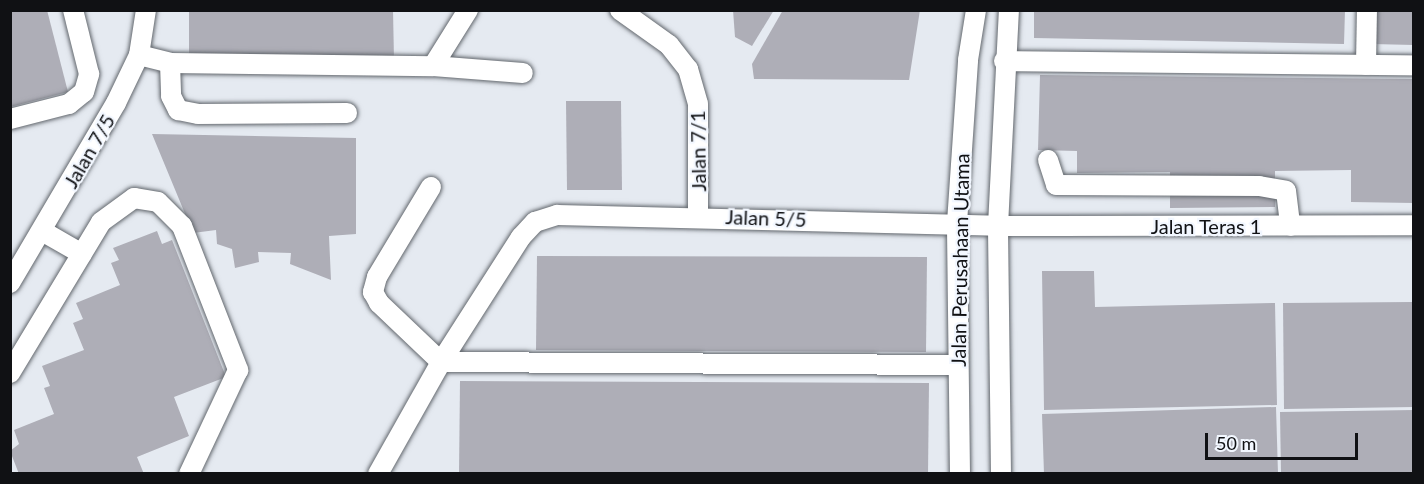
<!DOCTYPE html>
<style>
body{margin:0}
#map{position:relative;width:1424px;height:484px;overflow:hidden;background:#e5eaf1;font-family:Lato,sans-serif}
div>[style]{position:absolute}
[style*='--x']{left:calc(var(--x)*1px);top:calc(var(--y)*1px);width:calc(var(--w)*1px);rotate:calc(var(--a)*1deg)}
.building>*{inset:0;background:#aeaeb7}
.roads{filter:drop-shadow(0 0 2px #62676d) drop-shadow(0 0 2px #62676d)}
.minor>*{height:20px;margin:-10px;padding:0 10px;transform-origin:10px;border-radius:10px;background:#fff}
span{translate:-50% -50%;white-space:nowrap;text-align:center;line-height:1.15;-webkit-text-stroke:4.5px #f2f7ff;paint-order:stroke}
.street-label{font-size:20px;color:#101114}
.frame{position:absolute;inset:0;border:12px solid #101114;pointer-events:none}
.scale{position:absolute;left:1205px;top:433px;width:153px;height:27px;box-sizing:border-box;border:3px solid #101114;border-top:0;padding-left:8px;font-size:18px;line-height:21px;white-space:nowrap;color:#101114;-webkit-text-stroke:4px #f2f7ff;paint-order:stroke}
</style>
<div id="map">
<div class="building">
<i style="clip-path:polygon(10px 10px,47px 10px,68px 92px,10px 107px)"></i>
<i style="clip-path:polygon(189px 10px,393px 10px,394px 60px,189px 59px)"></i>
<i style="clip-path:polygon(733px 10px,774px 10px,752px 46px,735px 37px)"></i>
<i style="clip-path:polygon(783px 10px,920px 10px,909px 80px,754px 79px,752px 64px)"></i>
<i style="clip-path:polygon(1034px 10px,1345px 10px,1344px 44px,1034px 38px)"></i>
<i style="clip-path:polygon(1373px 10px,1414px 10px,1414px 45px,1372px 44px)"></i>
<i style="clip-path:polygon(1040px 75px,1414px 79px,1414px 203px,1351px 202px,1351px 170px,1275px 171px,1275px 207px,1170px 208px,1170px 172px,1077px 173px,1077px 151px,1038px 150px)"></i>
<i style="clip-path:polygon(566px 101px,621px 101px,622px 190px,567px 190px)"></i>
<i style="clip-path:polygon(152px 134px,356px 138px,356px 234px,329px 236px,331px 280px,290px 264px,291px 253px,258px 252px,259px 262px,235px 268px,232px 249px,217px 244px,216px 230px,193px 233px)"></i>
<i style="clip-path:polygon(157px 231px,162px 244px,172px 240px,226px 377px,174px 397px,189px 436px,137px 457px,144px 474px,19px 474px,10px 451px,19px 444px,14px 430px,54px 414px,44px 388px,50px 386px,42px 366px,84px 350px,73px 323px,83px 319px,76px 303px,120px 285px,111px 263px,119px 260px,113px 248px)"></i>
<i style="clip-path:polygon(537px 256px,927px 257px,926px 352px,536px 350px)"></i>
<i style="clip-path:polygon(1042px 271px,1094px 271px,1095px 307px,1275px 303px,1277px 405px,1044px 410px)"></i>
<i style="clip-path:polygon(1412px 302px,1414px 407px,1284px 409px,1283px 303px)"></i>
<i style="clip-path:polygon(460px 381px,929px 383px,928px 474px,459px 474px)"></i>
<i style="clip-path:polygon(1276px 407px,1278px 474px,1044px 474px,1042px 414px)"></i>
<i style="clip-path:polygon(1414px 410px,1414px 474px,1281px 474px,1280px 412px)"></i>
</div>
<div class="roads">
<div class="minor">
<i style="--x:620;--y:10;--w:60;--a:35.5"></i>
<i style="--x:669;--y:45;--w:31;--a:52"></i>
<i style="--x:688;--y:69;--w:36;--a:74"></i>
<i style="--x:698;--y:104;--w:112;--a:90"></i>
<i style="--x:139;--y:55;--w:32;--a:14"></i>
<i style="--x:170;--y:63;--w:263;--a:0.7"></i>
<i style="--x:433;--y:66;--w:66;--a:-58"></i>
<i style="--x:1004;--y:61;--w:410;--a:0.6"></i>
<i style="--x:170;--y:63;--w:33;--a:88"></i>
<i style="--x:171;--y:96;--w:16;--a:63"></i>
<i style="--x:178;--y:110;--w:20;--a:11"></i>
<i style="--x:198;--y:114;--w:149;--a:-0.4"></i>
<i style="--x:1366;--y:65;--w:55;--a:-89"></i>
<i style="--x:433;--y:66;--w:90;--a:4.4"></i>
<i style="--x:10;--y:119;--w:61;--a:-14.3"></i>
<i style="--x:69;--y:104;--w:19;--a:-39"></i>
<i style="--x:84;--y:92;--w:19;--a:-74"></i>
<i style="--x:89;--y:74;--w:66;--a:-104"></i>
<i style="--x:1048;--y:160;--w:26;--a:72"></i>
<i style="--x:1056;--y:185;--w:203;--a:0.3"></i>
<i style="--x:1259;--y:186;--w:27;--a:10"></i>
<i style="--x:1286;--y:191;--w:35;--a:83"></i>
<i style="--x:431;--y:187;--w:105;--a:121"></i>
<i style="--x:377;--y:277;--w:16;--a:105"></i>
<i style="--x:373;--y:292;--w:13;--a:61"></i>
<i style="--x:379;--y:303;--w:86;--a:43.6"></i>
<i style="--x:441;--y:362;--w:517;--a:0.33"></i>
<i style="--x:42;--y:231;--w:46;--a:29.9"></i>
<i style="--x:10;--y:283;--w:209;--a:-59.5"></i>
<i style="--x:116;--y:103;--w:53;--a:-64.4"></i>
<i style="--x:139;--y:55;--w:46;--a:-81.2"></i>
<i style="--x:10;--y:373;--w:176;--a:-58.9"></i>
<i style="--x:101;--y:222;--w:41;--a:-36"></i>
<i style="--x:134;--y:198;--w:24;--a:9"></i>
<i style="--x:158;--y:202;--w:34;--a:45"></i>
<i style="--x:182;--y:226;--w:155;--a:68.7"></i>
<i style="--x:238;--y:370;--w:115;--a:115.2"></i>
<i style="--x:378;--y:474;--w:129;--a:-60.6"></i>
<i style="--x:441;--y:362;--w:148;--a:-57.4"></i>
<i style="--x:521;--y:237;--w:21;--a:-47"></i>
<i style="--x:535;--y:222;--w:23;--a:-18"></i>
<i style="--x:557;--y:215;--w:441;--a:1.4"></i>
<i style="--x:998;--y:226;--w:416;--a:-0.1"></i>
<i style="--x:960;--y:474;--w:251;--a:-90.7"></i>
<i style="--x:957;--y:223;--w:163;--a:-86.1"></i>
<i style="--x:968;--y:60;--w:51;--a:-80.9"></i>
<i style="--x:1001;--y:474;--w:248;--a:-90.7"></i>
<i style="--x:998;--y:226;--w:216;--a:-87.1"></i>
</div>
</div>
<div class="street-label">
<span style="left:89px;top:151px;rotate:-60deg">Jalan 7/5</span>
<span style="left:698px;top:151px;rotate:-91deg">Jalan 7/1</span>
<span style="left:766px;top:218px;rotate:2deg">Jalan 5/5</span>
<span style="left:1206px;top:226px">Jalan Teras 1</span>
<span style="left:960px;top:260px;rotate:-89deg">Jalan Perusahaan Utama</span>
</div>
<div class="frame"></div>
<div class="scale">50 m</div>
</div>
